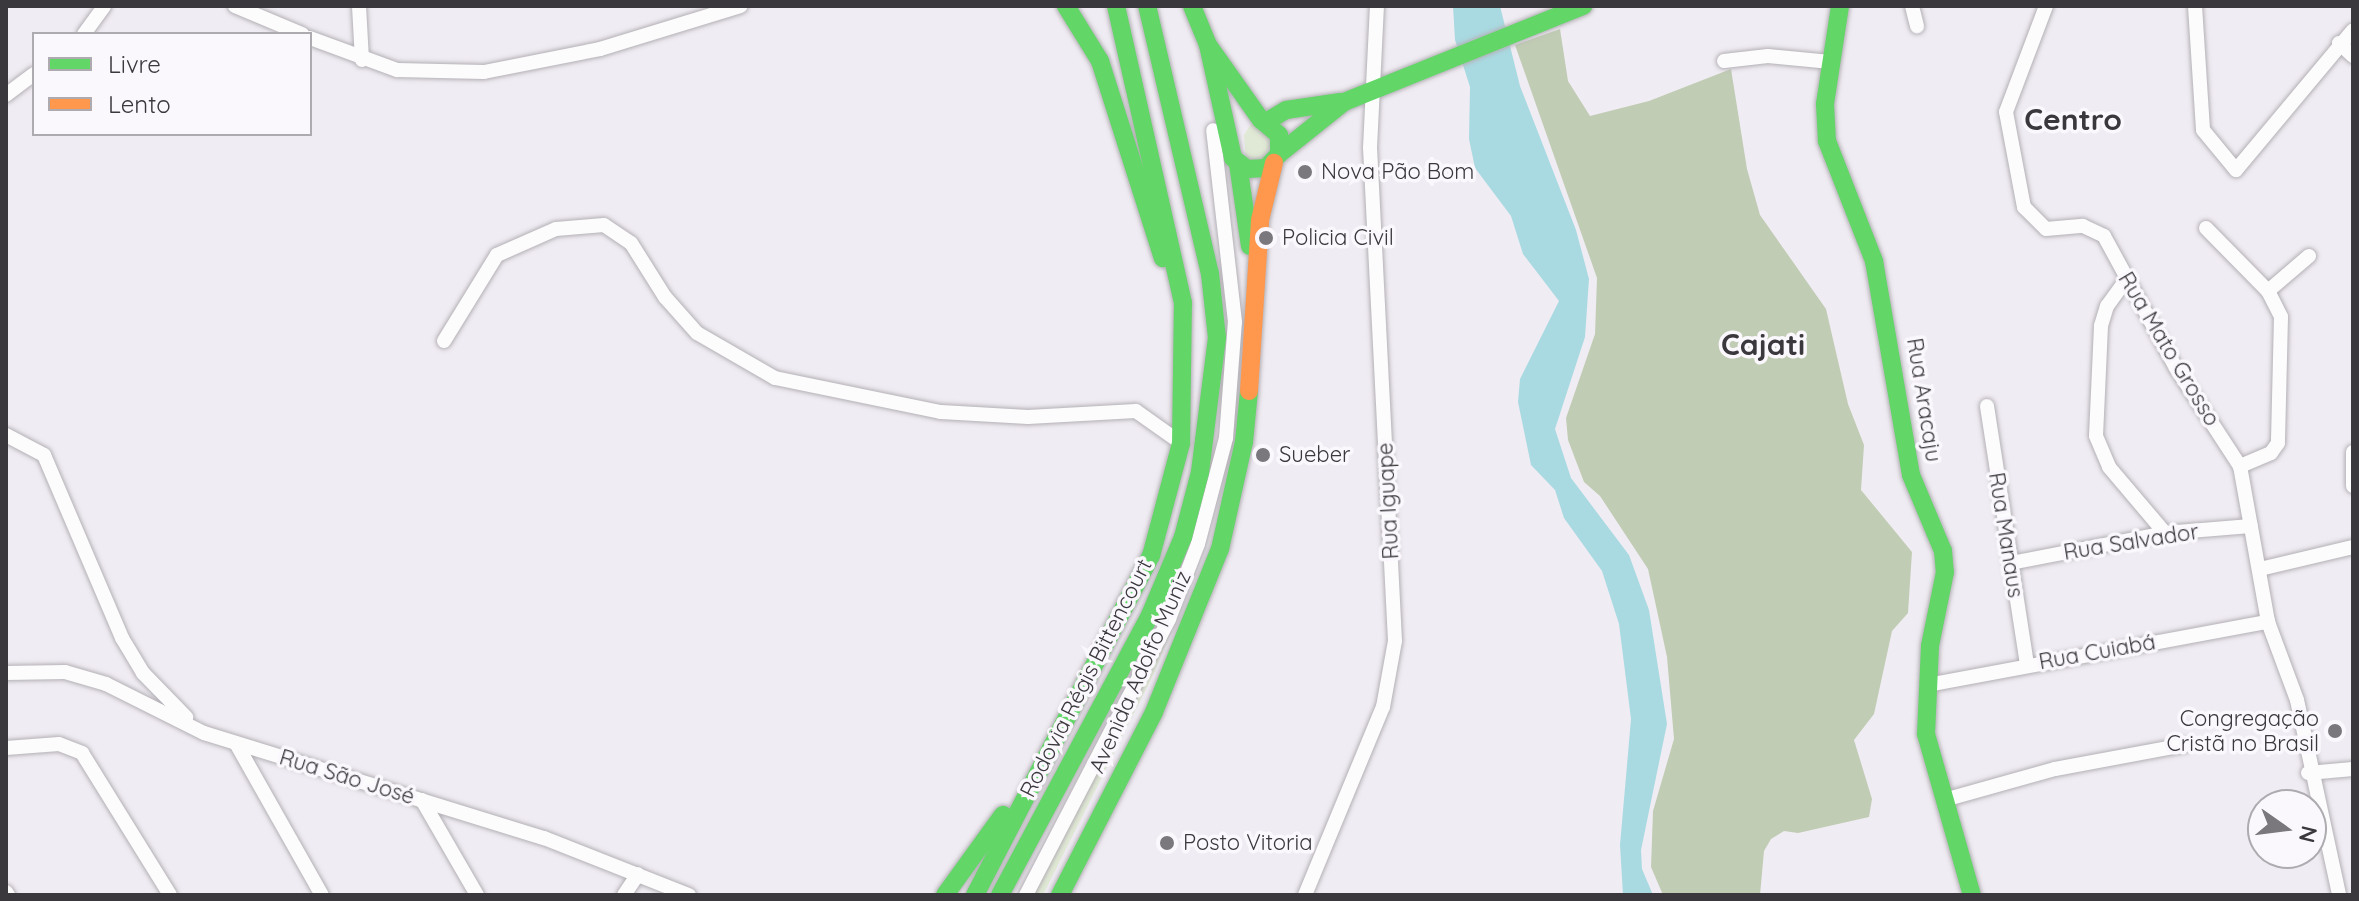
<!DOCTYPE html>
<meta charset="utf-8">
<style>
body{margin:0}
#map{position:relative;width:2359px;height:901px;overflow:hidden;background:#f0ecf3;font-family:Quicksand,sans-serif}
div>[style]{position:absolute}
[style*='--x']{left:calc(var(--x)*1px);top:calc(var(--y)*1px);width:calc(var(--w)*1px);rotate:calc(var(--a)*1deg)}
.green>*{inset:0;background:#e0e9d5}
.forest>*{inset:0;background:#c1ccb4}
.water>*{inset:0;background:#a9dae2}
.roads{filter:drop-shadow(0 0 2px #b3b0b5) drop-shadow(0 0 2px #b3b0b5)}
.street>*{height:14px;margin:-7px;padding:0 7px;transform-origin:7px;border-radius:7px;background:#fdfcfd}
.fast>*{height:18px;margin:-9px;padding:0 9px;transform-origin:9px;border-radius:9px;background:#63d668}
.slow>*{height:18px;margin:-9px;padding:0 9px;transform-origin:9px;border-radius:9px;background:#ff974d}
.dots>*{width:22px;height:22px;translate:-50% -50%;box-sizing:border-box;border:4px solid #fbf8fd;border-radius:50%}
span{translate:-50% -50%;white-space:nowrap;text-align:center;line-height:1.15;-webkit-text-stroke:7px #fbf8fd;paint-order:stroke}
.poi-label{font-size:22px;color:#3b383d}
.left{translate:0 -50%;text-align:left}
.right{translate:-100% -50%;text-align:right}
.street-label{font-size:22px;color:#3b383d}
.district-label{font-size:30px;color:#3b383d;font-weight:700}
.frame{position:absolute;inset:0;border:8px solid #3b383d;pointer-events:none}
.legend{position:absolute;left:32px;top:32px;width:280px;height:104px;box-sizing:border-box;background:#fbf8fd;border:2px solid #aeabb0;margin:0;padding:10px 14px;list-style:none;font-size:24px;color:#3b383d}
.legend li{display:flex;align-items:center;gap:16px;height:40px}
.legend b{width:40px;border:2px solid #aeabb0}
.north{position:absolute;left:2247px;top:789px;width:80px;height:80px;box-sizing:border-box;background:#fbf8fd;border:2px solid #aeabb0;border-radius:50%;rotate:104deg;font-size:22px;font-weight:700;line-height:32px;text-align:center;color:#3b383d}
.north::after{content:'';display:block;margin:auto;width:28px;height:36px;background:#7a777d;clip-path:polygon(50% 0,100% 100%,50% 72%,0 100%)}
</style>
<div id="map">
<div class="green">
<i style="clip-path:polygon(1260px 123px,1272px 143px,1261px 163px,1246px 161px,1244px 135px,1251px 124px)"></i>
<i style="clip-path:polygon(1190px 583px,1155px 671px,1043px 895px,1032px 895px)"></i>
</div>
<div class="forest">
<i style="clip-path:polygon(1560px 29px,1568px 81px,1590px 116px,1649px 101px,1731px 69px,1747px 169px,1760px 215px,1826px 309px,1848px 404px,1864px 445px,1861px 490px,1912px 552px,1908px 613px,1892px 631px,1874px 714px,1854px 740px,1872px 799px,1869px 817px,1798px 833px,1784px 831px,1771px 839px,1764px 851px,1760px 895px,1663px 895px,1651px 867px,1653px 811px,1674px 739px,1667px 657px,1648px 569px,1600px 496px,1584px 482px,1568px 440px,1566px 418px,1595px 334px,1597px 278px,1515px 45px)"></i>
</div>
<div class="water">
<i style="clip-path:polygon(1453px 6px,1500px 6px,1520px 86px,1576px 230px,1589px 279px,1585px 337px,1555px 429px,1571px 478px,1629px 555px,1649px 610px,1667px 724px,1641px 850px,1642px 869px,1653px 895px,1623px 895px,1620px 845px,1631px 719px,1619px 624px,1602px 571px,1564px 518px,1555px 490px,1531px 465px,1518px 402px,1520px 379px,1559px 301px,1523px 254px,1511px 216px,1475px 168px,1469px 139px,1470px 87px,1455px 40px)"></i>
</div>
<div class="roads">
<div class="street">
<i style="--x:235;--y:6;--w:73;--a:22.7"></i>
<i style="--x:359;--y:6;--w:54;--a:86.8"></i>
<i style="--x:1912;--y:6;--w:21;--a:76"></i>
<i style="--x:2046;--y:6;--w:113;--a:110.7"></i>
<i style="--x:2006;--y:112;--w:97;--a:79.3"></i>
<i style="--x:2024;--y:207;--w:31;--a:45"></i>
<i style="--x:2046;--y:229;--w:37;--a:-5"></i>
<i style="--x:2083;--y:226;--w:23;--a:25"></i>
<i style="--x:2104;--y:236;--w:150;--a:61.4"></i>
<i style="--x:2176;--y:368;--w:117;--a:56.9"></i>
<i style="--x:2240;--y:466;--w:158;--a:79.8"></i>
<i style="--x:2268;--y:622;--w:83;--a:69.6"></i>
<i style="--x:2297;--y:700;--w:199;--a:77.8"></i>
<i style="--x:2195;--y:6;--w:124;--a:86.3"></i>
<i style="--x:2203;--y:130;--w:52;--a:50.5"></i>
<i style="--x:2236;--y:170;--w:182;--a:-50.1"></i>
<i style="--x:84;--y:34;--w:34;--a:-54"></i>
<i style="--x:310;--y:38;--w:93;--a:20.2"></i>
<i style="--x:397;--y:70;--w:87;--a:1.3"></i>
<i style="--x:484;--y:72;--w:118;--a:-11.2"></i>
<i style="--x:600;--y:49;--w:147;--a:-17"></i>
<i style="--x:2339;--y:43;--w:19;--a:43"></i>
<i style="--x:1724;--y:61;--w:44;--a:-6.5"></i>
<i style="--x:1768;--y:56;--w:63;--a:5.4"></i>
<i style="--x:6;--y:95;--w:35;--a:-37"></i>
<i style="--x:2206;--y:228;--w:88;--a:45.5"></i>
<i style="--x:2268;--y:291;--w:29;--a:63"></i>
<i style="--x:2281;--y:317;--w:126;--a:91.4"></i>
<i style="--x:2278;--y:443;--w:12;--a:125"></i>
<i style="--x:2271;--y:453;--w:34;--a:157"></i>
<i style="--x:2126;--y:280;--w:32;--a:126"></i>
<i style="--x:2107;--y:306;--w:21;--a:107"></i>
<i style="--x:2101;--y:326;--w:110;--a:92.6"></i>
<i style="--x:2096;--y:436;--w:34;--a:67"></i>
<i style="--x:2109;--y:467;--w:87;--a:49.7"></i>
<i style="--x:2268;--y:291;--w:54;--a:-40.5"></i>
<i style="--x:444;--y:341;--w:101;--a:-58.4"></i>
<i style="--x:497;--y:255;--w:64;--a:-23.8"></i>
<i style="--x:556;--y:229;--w:48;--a:-4.8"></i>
<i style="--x:604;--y:225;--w:32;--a:34"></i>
<i style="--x:631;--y:243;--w:64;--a:57.8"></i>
<i style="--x:665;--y:297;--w:48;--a:48.4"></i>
<i style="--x:697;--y:333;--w:90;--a:30"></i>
<i style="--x:775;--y:378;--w:169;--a:11.6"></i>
<i style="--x:941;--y:412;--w:87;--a:3.3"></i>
<i style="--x:1028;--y:417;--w:108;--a:-3.2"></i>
<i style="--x:1136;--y:411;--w:55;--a:35.4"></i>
<i style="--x:1987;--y:406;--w:261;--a:81.2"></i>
<i style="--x:6;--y:435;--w:43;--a:27.8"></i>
<i style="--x:44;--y:455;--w:199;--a:66.9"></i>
<i style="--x:122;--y:638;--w:41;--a:59"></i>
<i style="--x:143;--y:673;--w:62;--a:45.7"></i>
<i style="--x:2353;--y:452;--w:34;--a:90"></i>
<i style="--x:2011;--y:563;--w:157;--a:-11"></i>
<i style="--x:2165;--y:533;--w:86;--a:-4.7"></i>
<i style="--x:2260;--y:569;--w:96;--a:-13.3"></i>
<i style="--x:6;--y:673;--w:59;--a:-1"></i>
<i style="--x:65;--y:672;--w:43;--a:16.3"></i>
<i style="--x:106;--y:684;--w:110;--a:26.6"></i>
<i style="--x:204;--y:733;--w:356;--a:17.2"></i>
<i style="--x:544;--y:838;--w:156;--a:21.5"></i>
<i style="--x:1927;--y:685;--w:347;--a:-10.5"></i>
<i style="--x:237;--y:745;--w:172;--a:60.5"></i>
<i style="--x:6;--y:748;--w:53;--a:-4.3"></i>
<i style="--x:59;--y:744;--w:25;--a:21"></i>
<i style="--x:82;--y:753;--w:167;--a:58.2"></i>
<i style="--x:2308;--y:773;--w:45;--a:-5.1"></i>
<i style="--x:422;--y:800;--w:110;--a:59.9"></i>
<i style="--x:1944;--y:800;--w:115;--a:-15.6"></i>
<i style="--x:2055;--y:769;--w:132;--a:-10.5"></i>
<i style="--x:6;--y:892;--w:4;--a:56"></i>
<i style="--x:624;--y:895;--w:25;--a:-56"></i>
<i style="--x:1026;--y:895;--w:311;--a:-62.6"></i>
<i style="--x:1169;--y:619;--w:80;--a:-68.9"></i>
<i style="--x:1198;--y:544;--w:110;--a:-75.2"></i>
<i style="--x:1226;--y:438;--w:116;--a:-85.6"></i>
<i style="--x:1235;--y:322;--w:193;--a:-96.5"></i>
<i style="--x:1305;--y:895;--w:204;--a:-67.5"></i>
<i style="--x:1383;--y:707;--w:67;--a:-79.7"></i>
<i style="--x:1395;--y:641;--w:494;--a:-92.9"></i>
<i style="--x:1370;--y:148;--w:142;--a:-87.2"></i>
</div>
<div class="fast">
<i style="--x:1066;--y:6;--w:65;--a:58.3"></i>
<i style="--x:1100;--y:61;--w:207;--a:72.3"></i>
<i style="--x:1192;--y:6;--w:42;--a:67.7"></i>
<i style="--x:1208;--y:45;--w:116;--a:77.5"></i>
<i style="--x:1233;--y:158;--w:18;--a:38"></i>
<i style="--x:1247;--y:169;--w:19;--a:-3"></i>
<i style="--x:1266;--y:168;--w:19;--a:-47"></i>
<i style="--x:1279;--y:154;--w:19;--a:-90"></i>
<i style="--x:1279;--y:135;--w:23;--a:-140"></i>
<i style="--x:1261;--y:120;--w:92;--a:-125.2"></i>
<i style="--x:1840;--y:6;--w:99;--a:98.7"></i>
<i style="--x:1825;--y:104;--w:37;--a:87"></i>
<i style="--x:1827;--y:141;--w:129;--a:68.6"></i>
<i style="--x:1874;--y:261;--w:217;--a:80.2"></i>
<i style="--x:1911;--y:475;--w:82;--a:67.2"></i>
<i style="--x:1943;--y:551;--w:21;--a:85"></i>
<i style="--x:1945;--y:572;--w:76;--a:101.5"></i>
<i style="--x:1930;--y:646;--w:88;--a:92.6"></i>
<i style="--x:1926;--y:734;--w:167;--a:74.1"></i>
<i style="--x:1266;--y:122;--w:23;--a:-31"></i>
<i style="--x:1286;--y:110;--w:55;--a:-8.4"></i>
<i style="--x:1279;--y:154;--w:83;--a:-38.7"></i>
<i style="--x:1344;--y:102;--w:258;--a:-21.9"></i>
<i style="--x:1238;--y:164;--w:83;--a:81.7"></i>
<i style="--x:945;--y:895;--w:99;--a:-54.1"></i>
<i style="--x:975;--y:895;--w:382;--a:-62.6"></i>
<i style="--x:1151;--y:556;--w:117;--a:-75.1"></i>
<i style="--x:1181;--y:443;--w:140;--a:-89.2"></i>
<i style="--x:1183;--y:303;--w:304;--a:-102.7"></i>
<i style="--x:1000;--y:895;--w:318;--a:-61.8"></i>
<i style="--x:1150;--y:615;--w:85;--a:-67.1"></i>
<i style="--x:1183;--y:537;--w:67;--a:-75.3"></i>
<i style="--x:1200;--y:472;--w:135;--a:-82.8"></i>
<i style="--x:1217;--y:338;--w:64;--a:-96.2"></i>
<i style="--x:1210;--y:274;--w:275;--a:-103.2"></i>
<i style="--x:1060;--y:895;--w:206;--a:-62.8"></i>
<i style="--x:1154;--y:712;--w:176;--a:-68"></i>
<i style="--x:1220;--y:549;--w:110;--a:-77.4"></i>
<i style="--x:1244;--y:442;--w:51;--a:-84.4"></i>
</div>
<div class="slow">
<i style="--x:1249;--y:391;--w:171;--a:-86.3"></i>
<i style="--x:1260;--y:220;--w:59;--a:-76.2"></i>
</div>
</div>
<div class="dots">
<i style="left:1305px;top:172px;background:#7a777d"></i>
<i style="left:1266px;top:238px;background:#7a777d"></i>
<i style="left:1263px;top:455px;background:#7a777d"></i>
<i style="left:2335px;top:731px;background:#7a777d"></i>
<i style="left:1167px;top:843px;background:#7a777d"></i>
</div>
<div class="poi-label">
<span class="left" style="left:1321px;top:172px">Nova Pão Bom</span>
<span class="left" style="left:1282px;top:238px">Policia Civil</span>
<span class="left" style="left:1279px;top:455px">Sueber</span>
<span class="right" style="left:2319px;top:731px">Congregação<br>Cristã no Brasil</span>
<span class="left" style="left:1183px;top:843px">Posto Vitoria</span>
</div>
<div class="street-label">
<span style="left:2169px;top:349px;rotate:59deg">Rua Mato Grosso</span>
<span style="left:1924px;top:400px;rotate:81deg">Rua Aracaju</span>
<span style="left:1388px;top:501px;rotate:-93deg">Rua Iguape</span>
<span style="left:2006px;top:535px;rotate:81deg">Rua Manaus</span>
<span style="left:2131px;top:542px;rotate:-9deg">Rua Salvador</span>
<span style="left:2097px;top:652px;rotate:-10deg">Rua Cuiabá</span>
<span style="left:1140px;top:672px;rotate:-66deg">Avenida Adolfo Muniz</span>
<span style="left:1086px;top:678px;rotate:-63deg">Rodovia Régis Bittencourt</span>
<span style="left:347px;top:777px;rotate:17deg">Rua São José</span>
</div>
<div class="district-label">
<span style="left:2073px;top:119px">Centro</span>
<span style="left:1763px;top:344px">Cajati</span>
</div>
<div class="frame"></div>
<ul class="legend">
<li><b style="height:10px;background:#63d668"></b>Livre</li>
<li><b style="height:10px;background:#ff974d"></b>Lento</li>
</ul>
<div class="north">N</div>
</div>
